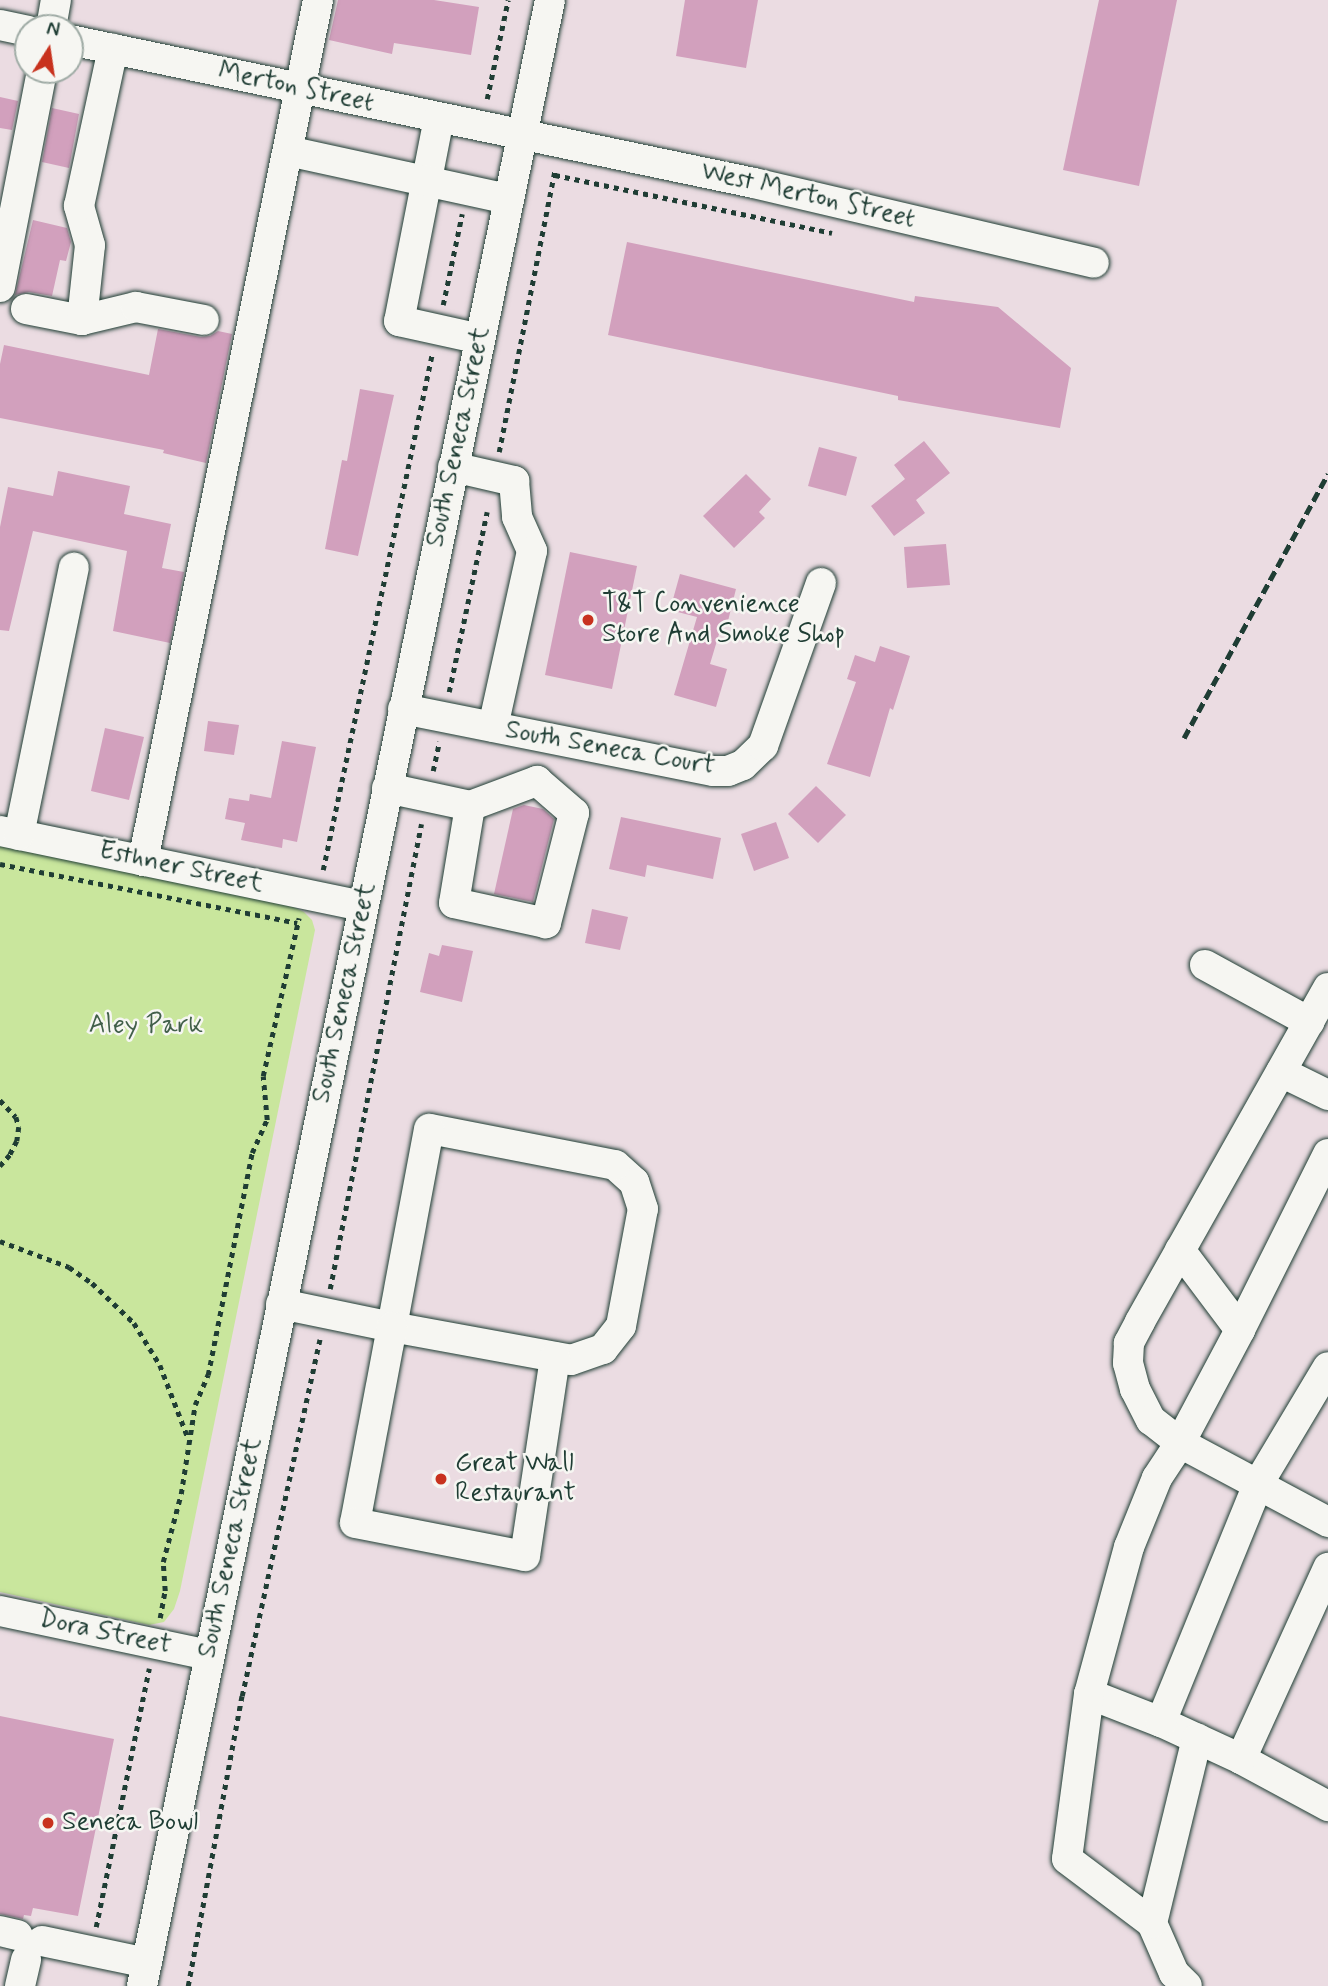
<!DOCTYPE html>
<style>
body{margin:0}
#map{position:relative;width:1328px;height:1986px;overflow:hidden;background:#ebdce2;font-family:Mynerve,sans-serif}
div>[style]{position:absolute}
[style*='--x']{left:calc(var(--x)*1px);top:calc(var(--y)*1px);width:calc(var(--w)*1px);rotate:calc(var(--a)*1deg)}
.green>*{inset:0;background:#c9e69d}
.building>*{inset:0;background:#d2a0bd}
.path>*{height:4.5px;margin-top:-2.25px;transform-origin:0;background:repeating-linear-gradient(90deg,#1f3d34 0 5px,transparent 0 10px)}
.roads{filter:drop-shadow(0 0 2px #1f3d34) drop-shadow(0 0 2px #1f3d34)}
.minor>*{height:30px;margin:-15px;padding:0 15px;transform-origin:15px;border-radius:15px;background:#f6f6f2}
.rail>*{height:5px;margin-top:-2.5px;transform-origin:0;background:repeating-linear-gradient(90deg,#1f3d34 0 10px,transparent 0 15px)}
.dots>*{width:19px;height:19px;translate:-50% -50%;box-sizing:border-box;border:4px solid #f6f6f2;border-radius:50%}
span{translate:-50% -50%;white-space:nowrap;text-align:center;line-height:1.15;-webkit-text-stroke:5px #f6f6f2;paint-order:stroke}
.street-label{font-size:26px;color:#1f3d34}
.poi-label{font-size:26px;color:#1f3d34}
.left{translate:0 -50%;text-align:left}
.park-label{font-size:26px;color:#415f49}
.north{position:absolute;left:14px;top:14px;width:70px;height:70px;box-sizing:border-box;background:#f6f6f2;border:2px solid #a0aca6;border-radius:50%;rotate:12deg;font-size:19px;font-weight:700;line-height:28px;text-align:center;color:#1f3d34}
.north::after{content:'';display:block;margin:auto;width:24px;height:32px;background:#c8321e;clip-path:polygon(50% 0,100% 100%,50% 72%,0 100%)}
</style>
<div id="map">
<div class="green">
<i style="clip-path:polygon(0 846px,287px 904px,304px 912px,312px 920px,315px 930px,180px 1591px,174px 1609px,164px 1622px,149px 1625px,0 1592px)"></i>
</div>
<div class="building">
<i style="clip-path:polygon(338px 0,434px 0,479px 7px,471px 55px,394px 43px,392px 54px,329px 40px)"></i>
<i style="clip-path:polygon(685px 0,758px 0,746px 68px,676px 56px)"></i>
<i style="clip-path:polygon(1099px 0,1177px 0,1139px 186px,1063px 170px)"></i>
<i style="clip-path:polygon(0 97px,18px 101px,12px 130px,0 128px)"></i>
<i style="clip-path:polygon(52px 108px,79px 114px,69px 168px,42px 162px)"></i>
<i style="clip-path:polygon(33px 220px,67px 228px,71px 242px,66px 261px,60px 260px,52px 296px,29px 292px,15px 295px)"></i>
<i style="clip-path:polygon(627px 242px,914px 302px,915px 296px,998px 307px,1071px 368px,1060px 428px,898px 400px,898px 396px,608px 335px)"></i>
<i style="clip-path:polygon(158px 329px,201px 337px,210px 336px,218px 331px,232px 334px,206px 463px,163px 453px,164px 450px,0 418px,0 364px,4px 345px,149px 375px)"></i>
<i style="clip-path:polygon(360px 389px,394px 395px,358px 556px,325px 549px,342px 460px,347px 461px)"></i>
<i style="clip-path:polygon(924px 441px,950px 473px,916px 500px,925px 513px,894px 536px,871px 506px,905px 479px,894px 465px)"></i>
<i style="clip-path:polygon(819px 447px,857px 457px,846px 496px,808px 486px)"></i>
<i style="clip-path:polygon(58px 471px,130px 486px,124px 514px,171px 524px,162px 568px,184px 572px,170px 643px,113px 631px,127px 551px,33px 531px,9px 631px,0 630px,0 527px,8px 487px,53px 496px)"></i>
<i style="clip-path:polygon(746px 474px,771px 499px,759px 512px,765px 518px,734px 548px,703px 516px)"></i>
<i style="clip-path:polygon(946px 544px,950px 585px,907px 588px,904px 547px)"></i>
<i style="clip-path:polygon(570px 552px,637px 566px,612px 689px,545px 675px)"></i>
<i style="clip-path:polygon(680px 574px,736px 589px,727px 625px,722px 624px,710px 664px,727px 669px,716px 707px,674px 695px,697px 617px,670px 610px)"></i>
<i style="clip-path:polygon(880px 646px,910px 656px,893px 710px,890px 708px,870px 777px,827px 764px,856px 682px,847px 679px,855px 655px,875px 662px)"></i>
<i style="clip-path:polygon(208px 721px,239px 725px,234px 755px,204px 751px)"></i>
<i style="clip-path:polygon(105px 728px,144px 737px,129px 800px,91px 791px)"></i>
<i style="clip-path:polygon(282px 741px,316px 747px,297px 842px,283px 839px,282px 848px,241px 840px,245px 823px,225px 819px,229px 798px,249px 801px,250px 794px,271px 798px)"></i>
<i style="clip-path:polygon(816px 786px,846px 815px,818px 843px,788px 814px)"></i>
<i style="clip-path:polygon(524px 805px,543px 809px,554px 819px,533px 902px,494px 894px,513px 809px)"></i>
<i style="clip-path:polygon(621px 817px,721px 838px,713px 879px,647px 865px,645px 877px,609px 869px)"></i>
<i style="clip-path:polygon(776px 822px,789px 858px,754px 871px,741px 834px)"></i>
<i style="clip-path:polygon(592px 909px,628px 917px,620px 950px,585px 943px)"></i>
<i style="clip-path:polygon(442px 945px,473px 951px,462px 1002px,420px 992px,429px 953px,439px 956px)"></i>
<i style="clip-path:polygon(0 1716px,114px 1739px,78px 1916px,33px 1908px,31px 1916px,24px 1915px,23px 1919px,0 1914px)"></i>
</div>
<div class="path">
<i style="--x:487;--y:99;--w:101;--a:-78"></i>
<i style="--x:555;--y:175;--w:283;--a:11.8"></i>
<i style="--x:443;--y:305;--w:93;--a:-78.2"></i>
<i style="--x:499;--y:452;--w:288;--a:-78.8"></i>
<i style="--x:449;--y:692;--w:184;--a:-78.1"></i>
<i style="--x:433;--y:771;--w:30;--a:-78"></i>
<i style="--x:0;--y:864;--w:303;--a:11.2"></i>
<i style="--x:323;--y:870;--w:527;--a:-78.07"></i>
<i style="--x:0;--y:1100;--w:23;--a:47"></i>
<i style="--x:16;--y:1117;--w:10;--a:73"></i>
<i style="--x:19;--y:1127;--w:14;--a:98"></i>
<i style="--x:17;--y:1141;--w:16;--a:117"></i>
<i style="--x:10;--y:1155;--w:15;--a:132"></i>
<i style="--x:0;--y:1241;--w:74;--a:20.6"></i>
<i style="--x:69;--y:1267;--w:28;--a:35"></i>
<i style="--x:92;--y:1283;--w:58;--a:43.6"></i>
<i style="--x:134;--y:1323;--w:49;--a:58.2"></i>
<i style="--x:160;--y:1365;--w:80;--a:68.9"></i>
<i style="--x:330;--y:1289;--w:474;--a:-78.9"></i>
<i style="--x:160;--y:1618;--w:27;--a:-80"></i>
<i style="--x:165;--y:1591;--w:29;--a:-94"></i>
<i style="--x:163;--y:1562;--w:70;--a:-75.2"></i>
<i style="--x:181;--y:1494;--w:90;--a:-81.1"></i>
<i style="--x:195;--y:1405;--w:33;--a:-67"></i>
<i style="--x:208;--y:1375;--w:226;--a:-78.8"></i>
<i style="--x:252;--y:1153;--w:36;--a:-66"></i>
<i style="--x:267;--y:1120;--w:44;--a:-95.2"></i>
<i style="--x:263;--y:1076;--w:162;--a:-77.2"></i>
<i style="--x:96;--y:1927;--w:264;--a:-78.4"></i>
<i style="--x:188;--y:1986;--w:295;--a:-79.5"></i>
<i style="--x:242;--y:1696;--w:365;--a:-77.7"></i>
</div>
<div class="roads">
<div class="minor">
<i style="--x:0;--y:25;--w:29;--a:12"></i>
<i style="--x:51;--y:28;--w:28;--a:-80"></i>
<i style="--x:70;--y:40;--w:699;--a:11.81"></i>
<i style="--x:754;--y:183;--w:349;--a:13.2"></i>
<i style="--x:439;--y:118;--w:207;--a:101.1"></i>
<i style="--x:399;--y:321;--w:83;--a:12.5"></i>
<i style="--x:288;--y:151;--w:226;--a:12.3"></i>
<i style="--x:0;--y:287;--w:221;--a:-79"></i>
<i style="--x:26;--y:309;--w:57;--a:11.1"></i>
<i style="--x:82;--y:320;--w:75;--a:-83.9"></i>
<i style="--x:90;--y:245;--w:41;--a:-105.8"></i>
<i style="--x:79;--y:206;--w:161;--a:-77.8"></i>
<i style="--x:82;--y:320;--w:56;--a:-13.5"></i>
<i style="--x:136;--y:307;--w:69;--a:10.8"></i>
<i style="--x:453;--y:467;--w:63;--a:12.9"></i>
<i style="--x:514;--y:481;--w:36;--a:85"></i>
<i style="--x:517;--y:517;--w:37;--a:66"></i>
<i style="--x:532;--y:551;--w:180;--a:102.5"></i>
<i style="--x:403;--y:709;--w:316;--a:11.3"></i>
<i style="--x:713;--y:771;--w:15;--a:0"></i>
<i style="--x:728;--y:771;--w:16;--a:-22"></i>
<i style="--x:743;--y:765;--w:28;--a:-44"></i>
<i style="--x:763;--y:746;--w:173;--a:-70.4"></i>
<i style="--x:387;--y:788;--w:85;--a:12.2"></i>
<i style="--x:470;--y:806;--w:72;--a:-20.5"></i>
<i style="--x:537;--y:781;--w:49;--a:40.9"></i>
<i style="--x:574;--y:813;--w:114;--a:104.3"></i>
<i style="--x:546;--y:923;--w:94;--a:-167.7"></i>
<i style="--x:454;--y:903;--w:98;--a:-80.6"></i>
<i style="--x:0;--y:831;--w:371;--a:11.7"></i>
<i style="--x:19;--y:835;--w:273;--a:-78.4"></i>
<i style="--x:143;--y:861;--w:879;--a:-78.51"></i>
<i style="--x:1205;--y:965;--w:119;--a:28.7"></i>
<i style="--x:1328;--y:988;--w:383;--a:119.4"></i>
<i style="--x:1140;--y:1322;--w:24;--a:118"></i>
<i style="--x:1129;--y:1343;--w:20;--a:93"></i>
<i style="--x:1128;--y:1363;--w:27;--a:75"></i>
<i style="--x:1135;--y:1389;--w:35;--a:63"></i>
<i style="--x:1151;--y:1420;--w:37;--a:38"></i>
<i style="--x:1180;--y:1443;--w:168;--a:28.1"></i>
<i style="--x:1281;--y:1072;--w:52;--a:26.1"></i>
<i style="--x:1328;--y:1154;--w:197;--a:116.6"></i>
<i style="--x:1240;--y:1330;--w:128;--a:118"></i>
<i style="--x:1180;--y:1443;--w:42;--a:123.3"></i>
<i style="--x:1157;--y:1478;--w:74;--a:112.1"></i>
<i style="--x:1129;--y:1547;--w:152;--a:105.2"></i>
<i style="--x:1089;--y:1694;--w:77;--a:21.3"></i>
<i style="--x:1161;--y:1722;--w:88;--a:24.8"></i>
<i style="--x:1241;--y:1759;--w:99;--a:28.4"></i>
<i style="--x:1180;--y:1250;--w:100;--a:53.1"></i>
<i style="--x:281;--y:1304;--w:113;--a:11.7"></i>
<i style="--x:392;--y:1327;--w:182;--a:10.4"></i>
<i style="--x:571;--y:1360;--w:34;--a:-19"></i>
<i style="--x:603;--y:1349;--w:29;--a:-52"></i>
<i style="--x:621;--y:1326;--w:119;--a:-79.4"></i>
<i style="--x:643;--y:1209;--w:28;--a:-108"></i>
<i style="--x:634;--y:1182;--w:25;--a:-138"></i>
<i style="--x:615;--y:1165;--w:189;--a:-169"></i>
<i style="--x:429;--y:1129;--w:201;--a:100.6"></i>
<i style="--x:392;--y:1327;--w:199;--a:100.7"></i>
<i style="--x:355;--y:1523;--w:173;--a:11"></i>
<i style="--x:525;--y:1556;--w:201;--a:-81.4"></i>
<i style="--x:0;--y:1611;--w:214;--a:11.9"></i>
<i style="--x:1089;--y:1694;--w:166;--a:97.6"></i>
<i style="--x:1067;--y:1859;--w:106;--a:37"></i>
<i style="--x:1152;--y:1923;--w:55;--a:66.3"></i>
<i style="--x:1174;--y:1973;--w:18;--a:45"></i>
<i style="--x:1161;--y:1722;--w:257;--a:-67.8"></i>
<i style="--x:1258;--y:1484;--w:136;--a:-59.1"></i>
<i style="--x:1241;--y:1759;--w:210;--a:-65.5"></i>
<i style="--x:1152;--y:1923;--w:190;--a:-76.3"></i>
<i style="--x:0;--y:1931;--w:18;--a:13"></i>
<i style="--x:42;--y:1941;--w:107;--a:11.8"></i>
<i style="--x:20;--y:1986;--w:27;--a:-77"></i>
<i style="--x:142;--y:1986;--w:2027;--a:-78.39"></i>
</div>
</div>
<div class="rail">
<i style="--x:1184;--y:738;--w:301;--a:-61.4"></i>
</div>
<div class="dots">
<i style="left:588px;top:620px;background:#c8321e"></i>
<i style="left:441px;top:1479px;background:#c8321e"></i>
<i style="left:48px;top:1823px;background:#c8321e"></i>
</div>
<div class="street-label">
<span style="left:296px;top:88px;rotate:12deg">Merton Street</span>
<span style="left:808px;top:196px;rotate:13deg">West Merton Street</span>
<span style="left:459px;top:437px;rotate:-78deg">South Seneca Street</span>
<span style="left:610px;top:749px;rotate:10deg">South Seneca Court</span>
<span style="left:181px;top:868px;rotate:12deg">Esthner Street</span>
<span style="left:345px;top:993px;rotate:-78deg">South Seneca Street</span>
<span style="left:231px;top:1548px;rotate:-78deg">South Seneca Street</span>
<span style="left:105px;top:1633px;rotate:12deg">Dora Street</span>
</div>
<div class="poi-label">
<span class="left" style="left:602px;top:620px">T&amp;T Convenience<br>Store And Smoke Shop</span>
<span class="left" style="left:455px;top:1479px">Great Wall<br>Restaurant</span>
<span class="left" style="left:62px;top:1823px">Seneca Bowl</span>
</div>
<div class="park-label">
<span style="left:146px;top:1026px">Aley Park</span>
</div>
<div class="north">N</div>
</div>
